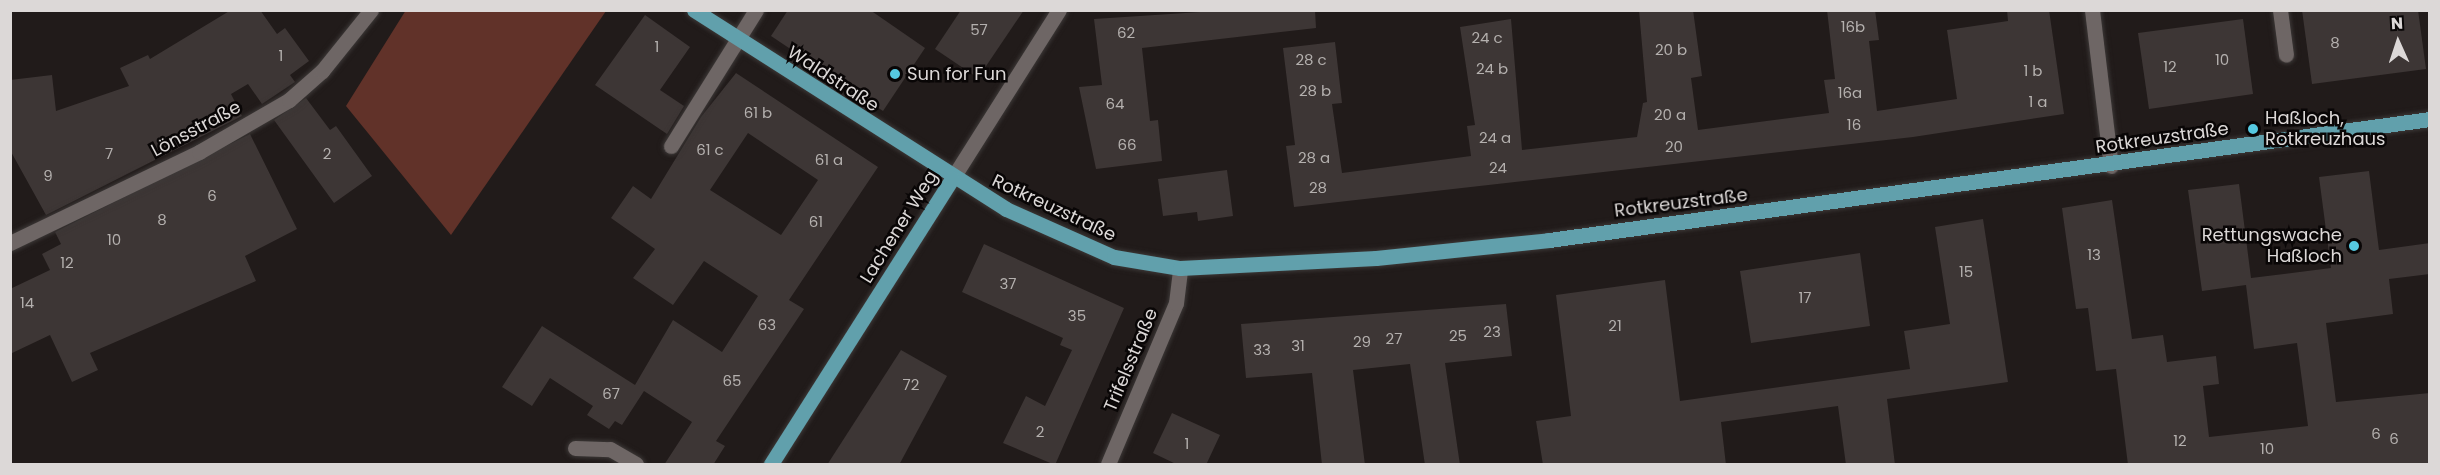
<!DOCTYPE html>
<meta charset="utf-8">
<style>
body{margin:0}
#map{position:relative;width:2440px;height:475px;overflow:hidden;background:#211b1a;font-family:Poppins,sans-serif}
div>[style]{position:absolute}
[style*='--x']{left:calc(var(--x)*1px);top:calc(var(--y)*1px);width:calc(var(--w)*1px);rotate:calc(var(--a)*1deg)}
.green>*{inset:0;background:#613229}
.building>*{inset:0;background:#3d3635}
.roads{filter:drop-shadow(0 0 2px #3c3837) drop-shadow(0 0 2px #3c3837)}
.minor>*{height:15px;margin:-7.5px;padding:0 7.5px;transform-origin:7.5px;border-radius:7.5px;background:#6e6665}
.major>*{height:15px;margin:-7.5px;padding:0 7.5px;transform-origin:7.5px;border-radius:7.5px;background:#61a0ac}
.dots>*{width:16px;height:16px;translate:-50% -50%;box-sizing:border-box;border:3px solid #090606;border-radius:50%}
span{translate:-50% -50%;white-space:nowrap;text-align:center;line-height:1.15;-webkit-text-stroke:5px #090606;paint-order:stroke}
.number-label{font-size:15px;color:#b4b0ae}
.number-label span{-webkit-text-stroke-width:0}
.poi-label{font-size:18px;color:#dcd8d7}
.left{translate:0 -50%;text-align:left}
.right{translate:-100% -50%;text-align:right}
.street-label{font-size:18px;color:#dcd8d7}
.frame{position:absolute;inset:0;border:12px solid #dcd8d7;pointer-events:none}
.north{position:absolute;left:2368px;top:12px;width:60px;height:60px;-webkit-text-stroke:4px #090606;paint-order:stroke;rotate:357deg;font-size:16px;font-weight:700;line-height:24px;text-align:center;color:#dcd8d7}
.north::after{content:'';display:block;margin:auto;width:21px;height:27px;background:#dcd8d7;clip-path:polygon(50% 0,100% 100%,50% 72%,0 100%)}
</style>
<div id="map">
<div class="green">
<i style="clip-path:polygon(406px 10px,606px 11px,451px 235px,346px 106px)"></i>
</div>
<div class="building">
<i style="clip-path:polygon(231px 10px,260px 10px,277px 34px,285px 28px,309px 61px,290px 75px,295px 82px,262px 104px,248px 84px,231px 94px,242px 116px,46px 215px,10px 150px,10px 80px,52px 75px,56px 111px,129px 86px,120px 68px,148px 55px,150px 59px)"></i>
<i style="clip-path:polygon(788px 10px,870px 10px,925px 48px,883px 111px,771px 36px)"></i>
<i style="clip-path:polygon(961px 10px,1024px 10px,978px 78px,935px 49px)"></i>
<i style="clip-path:polygon(1231px 10px,1315px 10px,1316px 28px,1142px 48px,1150px 121px,1158px 120px,1162px 161px,1096px 169px,1079px 87px,1102px 85px,1094px 19px)"></i>
<i style="clip-path:polygon(1639px 10px,1693px 10px,1702px 76px,1691px 78px,1698px 130px,1829px 113px,1824px 80px,1835px 79px,1827px 10px,1875px 10px,1879px 40px,1869px 41px,1877px 111px,1957px 99px,1947px 30px,2008px 21px,2007px 10px,2049px 10px,2064px 114px,1913px 137px,1294px 207px,1286px 146px,1295px 145px,1283px 48px,1335px 42px,1342px 103px,1332px 104px,1342px 173px,1471px 156px,1467px 126px,1475px 125px,1460px 27px,1511px 19px,1522px 150px,1637px 137px,1643px 103px,1647px 102px)"></i>
<i style="clip-path:polygon(2302px 10px,2418px 10px,2426px 69px,2312px 84px)"></i>
<i style="clip-path:polygon(645px 15px,690px 47px,660px 90px,684px 106px,667px 134px,595px 85px)"></i>
<i style="clip-path:polygon(2243px 19px,2253px 94px,2149px 109px,2138px 33px)"></i>
<i style="clip-path:polygon(evenodd,736px 73px,878px 167px,789px 300px,804px 309px,716px 441px,725px 446px,713px 465px,664px 465px,692px 422px,644px 391px,622px 425px,615px 421px,609px 429px,587px 415px,593px 406px,550px 378px,532px 406px,502px 387px,542px 326px,635px 385px,673px 320px,722px 352px,758px 296px,704px 261px,673px 305px,633px 278px,655px 249px,611px 218px,633px 186px,651px 199px,701px 117px,736px 73px,748px 133px,818px 180px,781px 235px,710px 190px,748px 133px)"></i>
<i style="clip-path:polygon(306px 98px,330px 130px,336px 126px,372px 176px,334px 203px,274px 120px)"></i>
<i style="clip-path:polygon(250px 134px,297px 229px,245px 256px,256px 281px,90px 353px,98px 370px,72px 382px,50px 335px,10px 354px,10px 289px,50px 270px,42px 254px,61px 244px,55px 232px)"></i>
<i style="clip-path:polygon(1227px 170px,1233px 216px,1198px 221px,1197px 212px,1163px 216px,1158px 179px)"></i>
<i style="clip-path:polygon(2369px 171px,2379px 250px,2430px 243px,2430px 274px,2389px 279px,2393px 314px,2326px 323px,2336px 402px,2430px 393px,2430px 465px,2128px 465px,2116px 369px,2096px 371px,2088px 308px,2076px 309px,2062px 208px,2112px 200px,2132px 339px,2163px 335px,2167px 362px,2216px 356px,2219px 384px,2203px 386px,2209px 437px,2308px 426px,2297px 343px,2254px 349px,2246px 285px,2202px 291px,2188px 190px,2239px 184px,2251px 278px,2331px 268px,2319px 177px)"></i>
<i style="clip-path:polygon(1983px 219px,2008px 382px,1887px 399px,1895px 465px,1846px 465px,1838px 406px,1721px 422px,1726px 465px,1543px 465px,1536px 421px,1571px 416px,1556px 295px,1665px 280px,1680px 401px,1910px 369px,1904px 331px,1950px 324px,1935px 227px)"></i>
<i style="clip-path:polygon(984px 244px,1124px 308px,1055px 465px,1003px 443px,1026px 396px,1045px 406px,1072px 350px,1060px 345px,1063px 338px,962px 292px)"></i>
<i style="clip-path:polygon(1860px 253px,1870px 326px,1751px 343px,1740px 271px)"></i>
<i style="clip-path:polygon(1506px 304px,1512px 356px,1445px 363px,1460px 465px,1425px 465px,1410px 364px,1353px 370px,1365px 465px,1322px 465px,1312px 373px,1246px 378px,1241px 324px)"></i>
<i style="clip-path:polygon(901px 350px,947px 376px,899px 465px,827px 465px)"></i>
<i style="clip-path:polygon(1172px 413px,1220px 435px,1206px 465px,1178px 465px,1153px 453px)"></i>
</div>
<div class="roads">
<div class="minor">
<i style="--x:2092;--y:10;--w:157;--a:83.1"></i>
<i style="--x:2280;--y:10;--w:45;--a:82.4"></i>
<i style="--x:671;--y:146;--w:160;--a:-58"></i>
<i style="--x:952;--y:179;--w:200;--a:-57.7"></i>
<i style="--x:10;--y:243;--w:210;--a:-25.7"></i>
<i style="--x:199;--y:152;--w:104;--a:-30"></i>
<i style="--x:289;--y:100;--w:44;--a:-41.3"></i>
<i style="--x:322;--y:71;--w:78;--a:-51.2"></i>
<i style="--x:575;--y:448;--w:35;--a:2"></i>
<i style="--x:610;--y:449;--w:30;--a:30"></i>
<i style="--x:1108;--y:464;--w:175;--a:-67.1"></i>
<i style="--x:1176;--y:303;--w:35;--a:-83"></i>
</div>
<div class="major">
<i style="--x:694;--y:10;--w:370;--a:32.5"></i>
<i style="--x:1006;--y:209;--w:118;--a:24"></i>
<i style="--x:1114;--y:257;--w:67;--a:9.5"></i>
<i style="--x:1180;--y:268;--w:196;--a:-2.9"></i>
<i style="--x:1376;--y:258;--w:174;--a:-5.9"></i>
<i style="--x:1549;--y:240;--w:889;--a:-7.82"></i>
<i style="--x:771;--y:464;--w:338;--a:-57.6"></i>
</div>
</div>
<div class="dots">
<i style="left:895px;top:74px;background:#56c9e1"></i>
<i style="left:2253px;top:129px;background:#56c9e1"></i>
<i style="left:2354px;top:246px;background:#56c9e1"></i>
</div>
<div class="number-label">
<span style="left:1853px;top:27px">16b</span>
<span style="left:979px;top:30px">57</span>
<span style="left:1126px;top:33px">62</span>
<span style="left:1487px;top:38px">24 c</span>
<span style="left:2335px;top:43px">8</span>
<span style="left:657px;top:47px">1</span>
<span style="left:1671px;top:50px">20 b</span>
<span style="left:281px;top:56px">1</span>
<span style="left:1311px;top:60px">28 c</span>
<span style="left:2222px;top:60px">10</span>
<span style="left:2170px;top:67px">12</span>
<span style="left:1492px;top:69px">24 b</span>
<span style="left:2033px;top:71px">1 b</span>
<span style="left:1315px;top:91px">28 b</span>
<span style="left:1850px;top:93px">16a</span>
<span style="left:2038px;top:102px">1 a</span>
<span style="left:1115px;top:104px">64</span>
<span style="left:758px;top:113px">61 b</span>
<span style="left:1670px;top:115px">20 a</span>
<span style="left:1854px;top:125px">16</span>
<span style="left:1495px;top:138px">24 a</span>
<span style="left:1127px;top:145px">66</span>
<span style="left:1674px;top:147px">20</span>
<span style="left:710px;top:150px">61 c</span>
<span style="left:109px;top:154px">7</span>
<span style="left:327px;top:154px">2</span>
<span style="left:1314px;top:158px">28 a</span>
<span style="left:829px;top:160px">61 a</span>
<span style="left:1498px;top:168px">24</span>
<span style="left:48px;top:176px">9</span>
<span style="left:1318px;top:188px">28</span>
<span style="left:212px;top:196px">6</span>
<span style="left:162px;top:220px">8</span>
<span style="left:816px;top:222px">61</span>
<span style="left:114px;top:240px">10</span>
<span style="left:2094px;top:255px">13</span>
<span style="left:67px;top:263px">12</span>
<span style="left:1966px;top:272px">15</span>
<span style="left:1008px;top:284px">37</span>
<span style="left:1805px;top:298px">17</span>
<span style="left:27px;top:303px">14</span>
<span style="left:1077px;top:316px">35</span>
<span style="left:767px;top:325px">63</span>
<span style="left:1615px;top:326px">21</span>
<span style="left:1492px;top:332px">23</span>
<span style="left:1458px;top:336px">25</span>
<span style="left:1394px;top:339px">27</span>
<span style="left:1362px;top:342px">29</span>
<span style="left:1298px;top:346px">31</span>
<span style="left:1262px;top:350px">33</span>
<span style="left:732px;top:381px">65</span>
<span style="left:911px;top:385px">72</span>
<span style="left:611px;top:394px">67</span>
<span style="left:1040px;top:432px">2</span>
<span style="left:2376px;top:434px">6</span>
<span style="left:2394px;top:439px">6</span>
<span style="left:2180px;top:441px">12</span>
<span style="left:1187px;top:444px">1</span>
<span style="left:2267px;top:449px">10</span>
</div>
<div class="poi-label">
<span class="left" style="left:907px;top:74px">Sun for Fun</span>
<span class="left" style="left:2265px;top:129px">Haßloch,<br>Rotkreuzhaus</span>
<span class="right" style="left:2342px;top:246px">Rettungswache<br>Haßloch</span>
</div>
<div class="street-label">
<span style="left:833px;top:79px;rotate:33deg">Waldstraße</span>
<span style="left:196px;top:129px;rotate:-28deg">Lönsstraße</span>
<span style="left:2162px;top:138px;rotate:-8deg">Rotkreuzstraße</span>
<span style="left:1681px;top:203px;rotate:-7deg">Rotkreuzstraße</span>
<span style="left:1054px;top:208px;rotate:25deg">Rotkreuzstraße</span>
<span style="left:899px;top:227px;rotate:-58deg">Lachener Weg</span>
<span style="left:1131px;top:360px;rotate:-67deg">Trifelsstraße</span>
</div>
<div class="frame"></div>
<div class="north">N</div>
</div>
